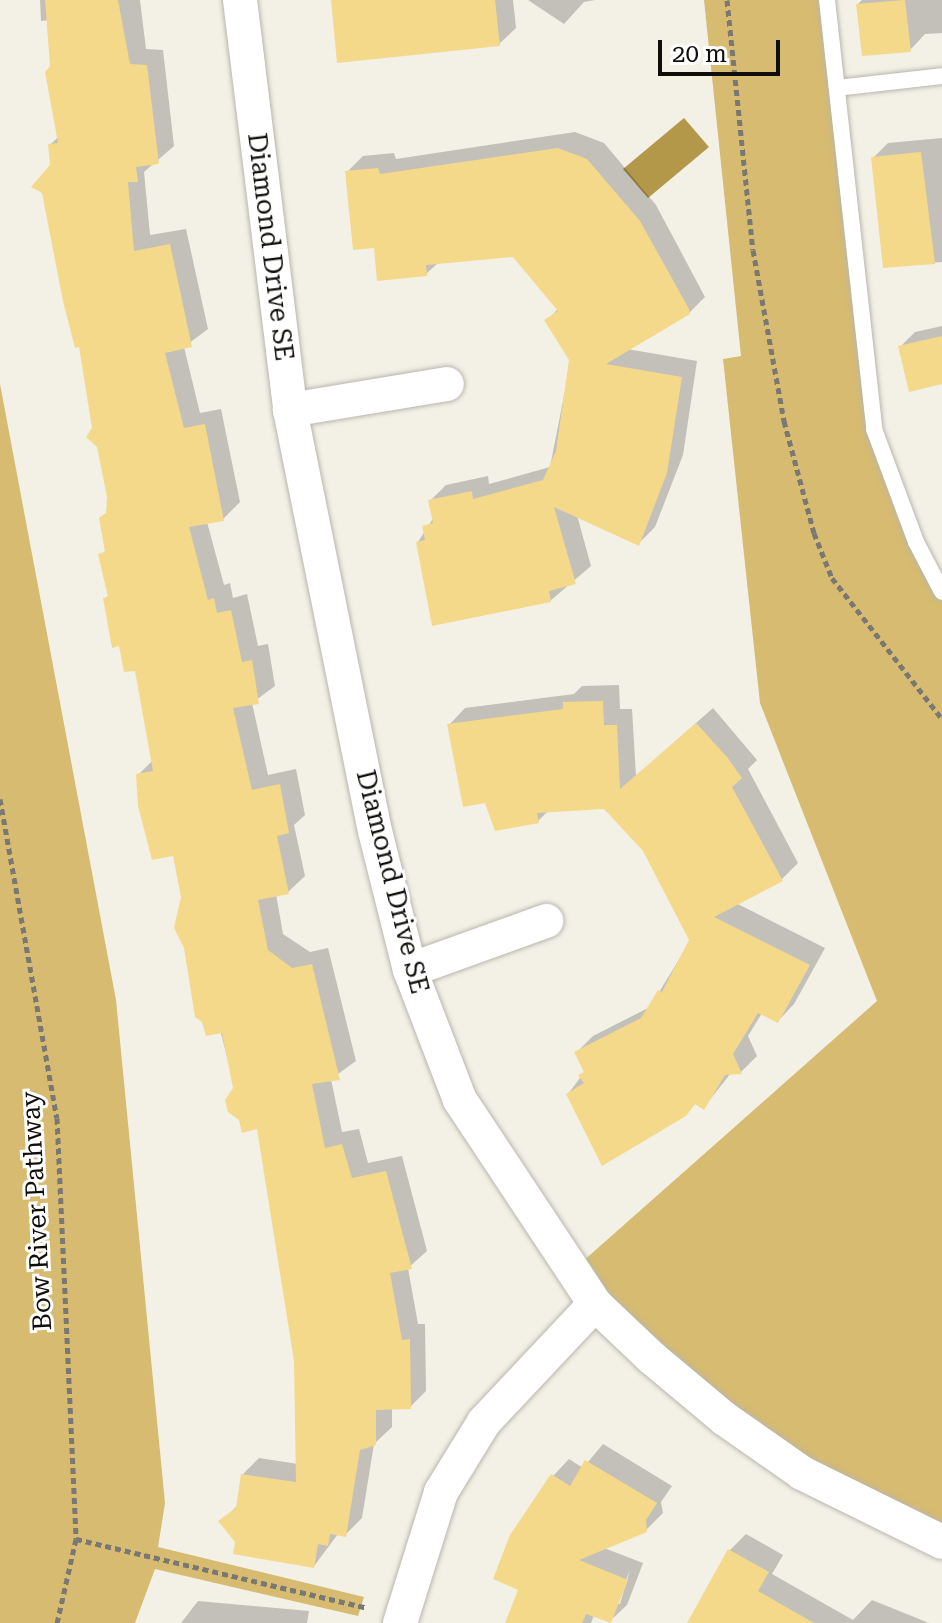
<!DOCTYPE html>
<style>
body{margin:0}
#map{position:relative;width:942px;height:1623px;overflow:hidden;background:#f3f0e6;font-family:"Roboto Serif",serif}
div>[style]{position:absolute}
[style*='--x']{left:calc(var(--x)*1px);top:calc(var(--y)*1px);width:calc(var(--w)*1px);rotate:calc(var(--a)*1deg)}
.green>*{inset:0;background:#d6bb71}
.water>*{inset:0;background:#b4984a}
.shadow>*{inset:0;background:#0003}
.building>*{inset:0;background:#f5d98a}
.path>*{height:5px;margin-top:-2.5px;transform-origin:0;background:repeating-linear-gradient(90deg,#7a7872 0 6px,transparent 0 10px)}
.roads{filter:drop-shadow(0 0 2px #b9b6ad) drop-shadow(0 0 2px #b9b6ad)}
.lane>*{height:16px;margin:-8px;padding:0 8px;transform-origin:8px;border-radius:8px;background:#fff}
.street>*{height:34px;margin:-17px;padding:0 17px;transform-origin:17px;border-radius:17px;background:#fff}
span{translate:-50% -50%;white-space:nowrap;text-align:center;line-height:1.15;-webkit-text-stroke:6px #fff;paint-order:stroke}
.street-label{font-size:26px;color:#0f0e0b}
.scale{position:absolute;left:658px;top:40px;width:122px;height:36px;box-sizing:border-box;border:4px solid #0f0e0b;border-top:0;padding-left:10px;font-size:24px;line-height:28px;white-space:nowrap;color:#0f0e0b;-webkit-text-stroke:6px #fff;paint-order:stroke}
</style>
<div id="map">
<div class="green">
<i style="clip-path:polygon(704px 0,827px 0,874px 429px,942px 592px,942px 1542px,802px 1473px,573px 1270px,877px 1001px,760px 703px,723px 359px,741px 356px)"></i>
<i style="clip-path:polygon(0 384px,116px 1000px,165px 1503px,158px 1547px,364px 1597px,358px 1616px,155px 1569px,135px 1623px,0 1623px)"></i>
</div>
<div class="water">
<i style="clip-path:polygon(684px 118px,709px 147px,648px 198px,623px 169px)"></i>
</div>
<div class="shadow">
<i style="clip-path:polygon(40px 0,140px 0,146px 49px,163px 50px,174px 146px,144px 172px,150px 235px,186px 229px,208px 329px,184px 347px,200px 413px,221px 409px,240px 502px,223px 519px,207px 522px,224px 585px,230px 583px,233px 598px,247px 594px,258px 646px,268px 644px,275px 686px,252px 703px,268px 775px,296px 769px,305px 815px,294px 825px,305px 876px,288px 892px,276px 894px,283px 934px,310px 952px,328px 948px,356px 1061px,331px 1079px,342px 1132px,359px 1129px,368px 1163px,402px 1156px,427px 1251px,408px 1268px,418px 1324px,425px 1324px,426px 1391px,410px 1407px,392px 1407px,392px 1427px,374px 1444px,362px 1518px,345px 1535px,338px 1534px,314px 1566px,237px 1542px,221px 1522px,239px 1504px,243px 1474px,259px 1458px,298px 1464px,296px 1361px,258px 1127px,235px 1088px,175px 854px,138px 775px,153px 760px,137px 668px,121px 643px,105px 599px,109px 595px,101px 555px,107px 549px,109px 497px,52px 166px,50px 145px,59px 136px,48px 20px,41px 21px)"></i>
<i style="clip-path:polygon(333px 0,513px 0,516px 28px,499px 44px)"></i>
<i style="clip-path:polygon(528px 0,595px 0,584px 2px,564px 24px)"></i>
<i style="clip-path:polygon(862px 0,942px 0,942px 33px,925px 34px,910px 50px,858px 4px)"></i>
<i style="clip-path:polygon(575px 132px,604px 143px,656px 205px,705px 297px,689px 313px,627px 349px,697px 361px,683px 455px,655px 527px,639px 543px,577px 515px,591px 566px,550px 601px,418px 542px,434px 517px,430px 501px,446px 485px,488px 476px,489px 484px,550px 467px,571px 360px,547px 320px,559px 308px,514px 255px,439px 262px,426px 274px,376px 246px,347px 172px,363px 156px,394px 153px,396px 159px)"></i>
<i style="clip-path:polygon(942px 138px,942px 262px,885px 266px,873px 158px,888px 143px)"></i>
<i style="clip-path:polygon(942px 326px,942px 382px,900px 347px,915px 332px)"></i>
<i style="clip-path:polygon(619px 685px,620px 709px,632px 709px,636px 776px,713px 708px,757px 760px,748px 769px,798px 863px,782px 879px,736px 903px,825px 948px,794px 1004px,778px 1021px,762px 1013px,748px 1036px,757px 1056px,741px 1072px,731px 1073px,704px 1107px,696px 1103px,685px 1114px,568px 1094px,586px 1070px,576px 1053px,593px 1036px,650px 1007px,691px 940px,644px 850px,604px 807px,549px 810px,538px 821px,486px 801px,449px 725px,465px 708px,574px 694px,582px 686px)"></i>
<i style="clip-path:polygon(evenodd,603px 1444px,672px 1486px,661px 1502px,663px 1513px,646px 1530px,604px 1548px,643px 1563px,627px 1605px,610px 1621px,594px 1615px,591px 1623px,523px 1623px,553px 1476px,569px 1459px,583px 1468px,603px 1444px,630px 1570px,620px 1604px,616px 1604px,630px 1570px)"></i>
<i style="clip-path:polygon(746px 1534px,783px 1555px,772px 1574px,853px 1620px,872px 1600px,929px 1623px,689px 1623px,730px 1550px)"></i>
<i style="clip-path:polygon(198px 1601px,309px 1611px,307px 1623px,181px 1623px)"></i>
</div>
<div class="building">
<i style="clip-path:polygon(45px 0,118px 0,130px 64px,147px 65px,159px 164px,136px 167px,138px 182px,128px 182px,134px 251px,170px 244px,192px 347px,165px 353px,184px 428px,205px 424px,224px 521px,189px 527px,208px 600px,214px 598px,217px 613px,231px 610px,242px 662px,252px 660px,259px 704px,233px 708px,252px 790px,280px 784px,289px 833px,277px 836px,289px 894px,258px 900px,268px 950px,292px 968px,312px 964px,340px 1080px,312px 1084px,325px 1148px,342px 1144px,352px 1178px,386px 1171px,412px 1269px,390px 1273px,402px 1340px,410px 1339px,411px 1409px,376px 1410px,376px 1445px,360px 1450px,346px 1537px,330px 1534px,328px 1546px,318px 1544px,314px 1568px,233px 1554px,235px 1542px,218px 1521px,236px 1508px,241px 1474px,296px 1482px,294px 1361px,257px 1129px,242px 1133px,239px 1120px,228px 1112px,225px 1100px,233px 1088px,222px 1033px,206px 1036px,202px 1022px,195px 1017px,184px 948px,174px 928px,181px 897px,173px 856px,152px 860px,138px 806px,136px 774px,153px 771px,135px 671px,124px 672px,119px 646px,112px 648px,103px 598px,108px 597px,98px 554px,105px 552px,99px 518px,106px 513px,107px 497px,97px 447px,86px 437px,92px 428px,79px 347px,75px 348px,63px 301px,42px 193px,31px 187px,50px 165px,48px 144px,58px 143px,45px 72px,50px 66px)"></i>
<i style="clip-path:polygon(331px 0,495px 0,500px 46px,337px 63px)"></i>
<i style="clip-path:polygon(905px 0,911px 52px,862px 56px,856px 4px)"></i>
<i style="clip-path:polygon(558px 148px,587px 159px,640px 221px,689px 309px,690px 314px,606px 364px,682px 377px,667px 473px,639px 546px,554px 507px,576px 584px,549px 591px,551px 602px,432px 626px,416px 542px,425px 540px,422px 526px,433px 523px,428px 500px,472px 491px,473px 499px,543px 480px,556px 451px,569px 360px,544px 320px,558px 311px,513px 257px,426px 265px,427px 276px,377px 281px,374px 248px,353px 250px,345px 171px,378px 168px,380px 174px)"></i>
<i style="clip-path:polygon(921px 152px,935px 264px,883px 268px,871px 157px)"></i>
<i style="clip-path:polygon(942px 336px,942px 384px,909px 392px,898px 346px)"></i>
<i style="clip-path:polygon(603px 701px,604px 725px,617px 725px,620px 789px,696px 723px,727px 757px,742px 778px,732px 787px,783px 881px,714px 917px,810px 965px,778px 1023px,758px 1013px,733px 1054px,742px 1074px,725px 1075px,704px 1110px,695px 1104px,686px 1116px,602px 1166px,566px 1094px,584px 1083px,578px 1075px,584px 1072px,574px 1052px,641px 1018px,658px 990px,662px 992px,689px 940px,643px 851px,604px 809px,537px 813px,539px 823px,495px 831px,485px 803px,463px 807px,447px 724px,563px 709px,563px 702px)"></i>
<i style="clip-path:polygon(585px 1460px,657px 1503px,646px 1520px,647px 1532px,579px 1560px,628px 1580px,611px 1623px,586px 1614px,582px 1623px,505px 1623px,518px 1590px,493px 1579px,510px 1535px,551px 1474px,570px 1486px)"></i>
<i style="clip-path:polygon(728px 1549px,769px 1572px,758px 1591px,814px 1623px,687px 1623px)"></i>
</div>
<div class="path">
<i style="--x:727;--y:0;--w:251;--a:84.1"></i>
<i style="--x:753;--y:250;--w:174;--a:79.7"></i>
<i style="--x:784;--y:421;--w:116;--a:75"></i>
<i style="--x:814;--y:533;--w:48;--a:68.2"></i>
<i style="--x:832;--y:578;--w:179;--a:52"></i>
<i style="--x:0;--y:799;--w:324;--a:79.9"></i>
<i style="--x:57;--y:1118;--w:421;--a:87.4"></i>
<i style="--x:76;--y:1539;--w:86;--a:102.7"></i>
<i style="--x:76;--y:1539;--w:299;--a:13.3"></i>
</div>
<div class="roads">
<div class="lane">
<i style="--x:827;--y:0;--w:432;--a:83.7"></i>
<i style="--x:874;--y:429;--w:121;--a:69.6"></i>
<i style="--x:916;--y:542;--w:56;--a:62.5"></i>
<i style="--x:837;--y:88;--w:106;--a:-6.5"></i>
</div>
<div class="street">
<i style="--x:240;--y:0;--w:413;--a:83"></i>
<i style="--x:290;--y:410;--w:429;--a:78.6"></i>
<i style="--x:375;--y:831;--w:143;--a:75.9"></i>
<i style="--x:410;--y:970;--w:139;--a:69"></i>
<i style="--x:460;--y:1100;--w:245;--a:56.5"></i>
<i style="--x:595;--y:1304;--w:79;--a:43.5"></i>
<i style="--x:652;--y:1358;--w:95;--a:39.9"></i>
<i style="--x:725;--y:1419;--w:94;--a:35"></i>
<i style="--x:802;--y:1473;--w:156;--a:26.2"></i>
<i style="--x:290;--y:410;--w:159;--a:-9.4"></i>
<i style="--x:410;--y:970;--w:145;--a:-19.8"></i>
<i style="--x:400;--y:1623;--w:137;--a:-72.6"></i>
<i style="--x:441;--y:1492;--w:82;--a:-58.4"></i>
<i style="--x:484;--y:1422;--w:162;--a:-46.8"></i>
</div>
</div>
<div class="street-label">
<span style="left:270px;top:247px;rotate:83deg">Diamond Drive SE</span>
<span style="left:392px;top:882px;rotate:76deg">Diamond Drive SE</span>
<span style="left:37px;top:1211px;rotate:-93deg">Bow River Pathway</span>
</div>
<div class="scale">20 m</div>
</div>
